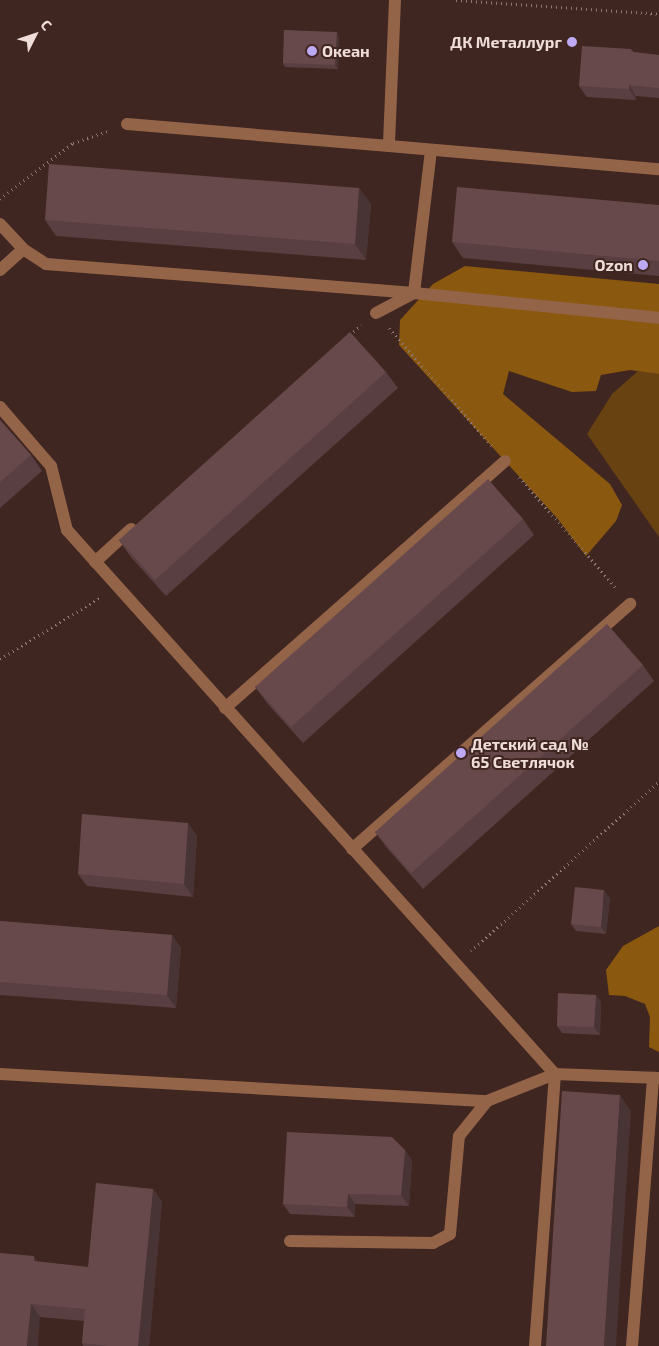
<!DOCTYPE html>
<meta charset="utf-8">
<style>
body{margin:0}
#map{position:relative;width:659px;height:1346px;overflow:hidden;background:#402621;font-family:"Exo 2",sans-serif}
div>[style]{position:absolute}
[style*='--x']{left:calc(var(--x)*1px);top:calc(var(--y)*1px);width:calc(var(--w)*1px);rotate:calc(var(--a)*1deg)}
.green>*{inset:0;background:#684211}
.forest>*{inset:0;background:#8b580f}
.path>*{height:3px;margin-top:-1.5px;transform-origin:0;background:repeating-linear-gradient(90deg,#8e7873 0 1px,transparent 0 5px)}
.minor>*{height:12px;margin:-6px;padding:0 6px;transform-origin:6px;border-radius:6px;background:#946449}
.wall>*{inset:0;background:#593f41}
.shaded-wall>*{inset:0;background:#483335}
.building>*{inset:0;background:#67494c}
.dots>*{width:14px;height:14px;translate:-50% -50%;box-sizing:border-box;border:2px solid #402621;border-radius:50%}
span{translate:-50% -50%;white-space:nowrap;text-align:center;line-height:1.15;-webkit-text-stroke:4px #402621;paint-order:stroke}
.poi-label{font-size:16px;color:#efddd9;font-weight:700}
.right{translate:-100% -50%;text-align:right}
.left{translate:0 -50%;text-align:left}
.north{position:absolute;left:10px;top:10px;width:50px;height:50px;-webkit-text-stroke:4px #402621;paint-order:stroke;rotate:49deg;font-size:14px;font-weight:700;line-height:20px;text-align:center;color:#efddd9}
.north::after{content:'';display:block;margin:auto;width:18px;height:22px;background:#efddd9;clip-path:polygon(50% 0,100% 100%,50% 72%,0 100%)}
</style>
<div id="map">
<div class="green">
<i style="clip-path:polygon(638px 371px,659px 374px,659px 537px,587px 434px,612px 394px)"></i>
</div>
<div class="forest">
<i style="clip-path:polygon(465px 266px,659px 284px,659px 374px,630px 370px,601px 375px,596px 391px,572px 392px,509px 371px,503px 394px,610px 484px,622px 505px,616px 521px,586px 556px,557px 518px,399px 345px,400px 320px,433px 284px)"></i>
<i style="clip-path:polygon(659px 926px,659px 1052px,649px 1047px,650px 1017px,645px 1004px,625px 996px,609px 995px,606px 970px,623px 946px)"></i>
</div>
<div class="path">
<i style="--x:456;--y:0;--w:203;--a:3.9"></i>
<i style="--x:0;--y:199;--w:92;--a:-37.5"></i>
<i style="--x:73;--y:143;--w:36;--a:-19"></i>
<i style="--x:389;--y:328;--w:157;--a:48.9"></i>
<i style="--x:350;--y:335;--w:15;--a:-42"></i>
<i style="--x:519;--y:477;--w:149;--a:48.8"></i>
<i style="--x:0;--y:659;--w:119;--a:-31.5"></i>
<i style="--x:471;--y:951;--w:253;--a:-42"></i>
</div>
<div class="minor">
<i style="--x:395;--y:0;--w:146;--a:92.4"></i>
<i style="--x:389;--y:146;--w:271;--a:4.9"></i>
<i style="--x:127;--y:124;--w:263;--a:4.8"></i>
<i style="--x:0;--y:224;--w:34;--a:47"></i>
<i style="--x:0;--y:270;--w:31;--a:-42"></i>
<i style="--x:23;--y:249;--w:27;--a:33"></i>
<i style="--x:46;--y:264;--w:369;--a:4.5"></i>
<i style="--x:414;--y:293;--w:246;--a:5.8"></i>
<i style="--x:376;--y:313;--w:43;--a:-27.8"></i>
<i style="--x:414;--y:293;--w:144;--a:-83.2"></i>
<i style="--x:0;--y:407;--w:78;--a:49.2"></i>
<i style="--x:51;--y:466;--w:66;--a:76"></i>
<i style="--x:67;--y:530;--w:731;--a:48.11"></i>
<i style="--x:555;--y:1074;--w:104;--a:2.2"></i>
<i style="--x:95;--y:562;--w:49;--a:-42.5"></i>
<i style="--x:225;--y:708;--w:373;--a:-41.4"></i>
<i style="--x:352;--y:849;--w:371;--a:-41.4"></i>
<i style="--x:0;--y:1074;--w:488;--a:3.2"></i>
<i style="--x:487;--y:1101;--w:73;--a:-21.7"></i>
<i style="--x:555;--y:1074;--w:273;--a:94.2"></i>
<i style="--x:290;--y:1241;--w:143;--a:0.8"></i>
<i style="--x:433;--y:1243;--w:19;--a:-28"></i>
<i style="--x:450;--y:1234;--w:98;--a:-84.8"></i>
<i style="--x:459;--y:1136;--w:45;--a:-51.3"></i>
<i style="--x:632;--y:1346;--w:269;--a:-85.5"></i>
</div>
<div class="wall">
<i style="clip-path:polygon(339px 36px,338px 69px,285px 67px,283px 63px)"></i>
<i style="clip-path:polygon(631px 49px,634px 52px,659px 55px,659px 98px,636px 96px,636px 100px,587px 97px,579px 86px)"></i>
<i style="clip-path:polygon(359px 188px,371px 204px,366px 260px,56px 236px,45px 220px)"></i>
<i style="clip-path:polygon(659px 205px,659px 276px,463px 258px,452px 242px)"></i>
<i style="clip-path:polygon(386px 372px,398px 388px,166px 596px,130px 556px,119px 540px)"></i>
<i style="clip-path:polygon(0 420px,31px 455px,42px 471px,0 508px)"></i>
<i style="clip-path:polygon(523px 519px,534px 535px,303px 743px,267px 703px,255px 687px)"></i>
<i style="clip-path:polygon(643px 665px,654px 681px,423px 889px,387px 848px,375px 832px)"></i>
<i style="clip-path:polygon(188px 823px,197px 836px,193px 897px,87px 886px,78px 874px)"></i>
<i style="clip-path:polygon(610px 898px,606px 934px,576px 931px,571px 924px)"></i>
<i style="clip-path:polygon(0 921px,172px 935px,181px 948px,176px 1008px,0 995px)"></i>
<i style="clip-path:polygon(596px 995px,601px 1002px,600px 1035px,562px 1033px,557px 1026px)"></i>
<i style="clip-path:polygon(405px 1150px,412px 1161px,409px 1206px,355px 1204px,355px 1217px,290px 1214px,283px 1204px)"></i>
<i style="clip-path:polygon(153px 1189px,162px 1202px,149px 1346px,83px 1346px,82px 1343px,84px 1321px,40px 1317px,0 1346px,38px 1262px,88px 1267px)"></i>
</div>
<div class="shaded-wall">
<i style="clip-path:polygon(337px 32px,339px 36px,338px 69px,335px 65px)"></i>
<i style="clip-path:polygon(629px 85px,636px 96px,636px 100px,629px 89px)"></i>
<i style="clip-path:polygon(359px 188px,371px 204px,366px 260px,355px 244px)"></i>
<i style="clip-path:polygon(188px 823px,197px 836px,193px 897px,184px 884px)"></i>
<i style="clip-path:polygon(604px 890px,610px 898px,606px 934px,601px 927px)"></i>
<i style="clip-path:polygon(172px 935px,181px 948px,176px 1008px,167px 995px)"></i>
<i style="clip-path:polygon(596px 995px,601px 1002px,600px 1035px,594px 1027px)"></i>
<i style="clip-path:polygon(620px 1095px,631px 1111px,616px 1346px,604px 1346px)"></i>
<i style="clip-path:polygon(405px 1150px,412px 1161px,409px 1206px,401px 1195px)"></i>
<i style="clip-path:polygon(153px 1189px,162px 1202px,149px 1346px,138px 1346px)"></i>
<i style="clip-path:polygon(348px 1194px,355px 1204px,355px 1217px,347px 1207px)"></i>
<i style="clip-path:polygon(34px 1256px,43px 1269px,34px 1261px)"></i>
<i style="clip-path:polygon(31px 1304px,40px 1317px,38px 1346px,27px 1346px)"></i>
</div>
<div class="building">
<i style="clip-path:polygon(284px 30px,337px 32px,335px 65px,283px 63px)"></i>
<i style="clip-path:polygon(582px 46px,631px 49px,631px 52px,659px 55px,659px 88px,629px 85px,629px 89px,579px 86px)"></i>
<i style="clip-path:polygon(49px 164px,359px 188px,355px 244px,45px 220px)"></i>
<i style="clip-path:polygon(457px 187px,659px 205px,659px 261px,452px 242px)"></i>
<i style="clip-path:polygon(350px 332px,386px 372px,155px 580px,119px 540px)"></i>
<i style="clip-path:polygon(0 420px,31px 455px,0 482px)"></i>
<i style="clip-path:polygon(488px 479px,523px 519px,291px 727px,255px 687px)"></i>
<i style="clip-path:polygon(607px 624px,643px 665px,411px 873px,375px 832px)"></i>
<i style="clip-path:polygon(82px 814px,188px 823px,184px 884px,78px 874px)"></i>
<i style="clip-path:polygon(575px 887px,604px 890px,601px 927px,571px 924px)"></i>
<i style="clip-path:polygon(0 921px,172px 935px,167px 995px,0 982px)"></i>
<i style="clip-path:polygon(558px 993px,596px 995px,594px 1027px,557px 1026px)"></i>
<i style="clip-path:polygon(562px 1091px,620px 1095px,604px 1346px,546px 1346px)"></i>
<i style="clip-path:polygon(287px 1132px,392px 1137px,405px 1150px,401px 1195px,348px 1194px,347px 1207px,283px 1204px)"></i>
<i style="clip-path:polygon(96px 1183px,153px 1189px,138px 1346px,108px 1346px,82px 1343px,85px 1309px,31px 1304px,27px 1346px,0 1346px,0 1253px,34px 1256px,34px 1261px,88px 1267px)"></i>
</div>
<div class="dots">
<i style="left:572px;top:42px;background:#bea9f5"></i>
<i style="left:312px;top:51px;background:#bea9f5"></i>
<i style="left:643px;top:265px;background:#bea9f5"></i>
<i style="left:461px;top:753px;background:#bea9f5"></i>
</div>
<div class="poi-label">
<span class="right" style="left:562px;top:42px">ДК Металлург</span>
<span class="left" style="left:322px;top:51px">Океан</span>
<span class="right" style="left:633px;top:265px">Ozon</span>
<span class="left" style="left:471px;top:753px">Детский сад №<br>65 Светлячок</span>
</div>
<div class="north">С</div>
</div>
